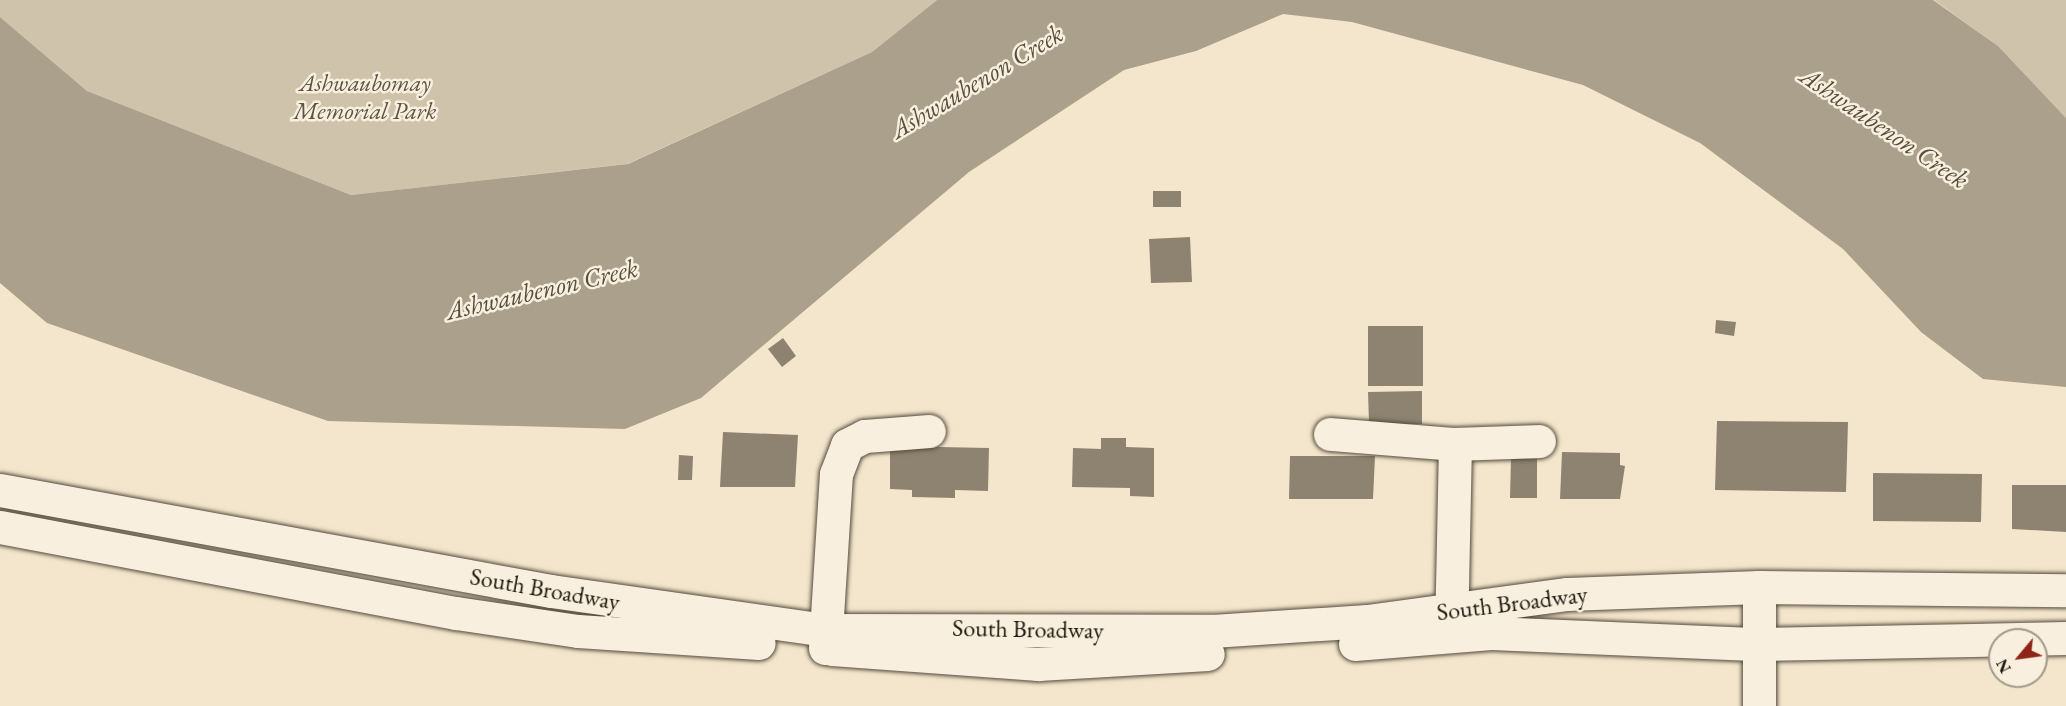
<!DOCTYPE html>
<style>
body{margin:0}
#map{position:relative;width:2066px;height:706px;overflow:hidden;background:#f4e6cc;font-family:"EB Garamond",serif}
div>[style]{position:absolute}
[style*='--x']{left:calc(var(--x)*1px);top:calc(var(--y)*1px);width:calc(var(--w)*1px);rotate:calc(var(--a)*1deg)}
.green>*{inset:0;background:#d0c3ac}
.water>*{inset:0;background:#aba08b}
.building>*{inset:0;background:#8d8370}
.roads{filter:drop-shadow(0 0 2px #544b3d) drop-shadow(0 0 2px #544b3d)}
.minor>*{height:33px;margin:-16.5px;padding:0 16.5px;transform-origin:16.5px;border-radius:16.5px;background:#f8efde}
span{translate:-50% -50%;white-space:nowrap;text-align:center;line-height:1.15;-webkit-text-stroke:5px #f8efde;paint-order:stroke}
.park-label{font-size:24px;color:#5c5345;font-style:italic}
.street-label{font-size:24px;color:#1e170d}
.water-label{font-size:26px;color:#564e3f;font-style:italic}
.north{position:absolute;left:1988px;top:628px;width:60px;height:60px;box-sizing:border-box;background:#f8efde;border:2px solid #a1998a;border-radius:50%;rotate:241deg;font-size:16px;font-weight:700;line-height:24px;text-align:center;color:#1e170d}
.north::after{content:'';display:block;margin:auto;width:21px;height:27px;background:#8f2418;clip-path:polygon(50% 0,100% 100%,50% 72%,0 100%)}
</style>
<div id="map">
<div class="green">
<i style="clip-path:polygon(0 0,937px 0,872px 52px,627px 164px,351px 195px,87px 91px,0 17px)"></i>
<i style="clip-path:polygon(1934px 0,2066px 0,2066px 118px,1998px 46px)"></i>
</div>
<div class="water">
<i style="clip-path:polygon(937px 0,1933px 0,1998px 46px,2066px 118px,2066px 387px,1983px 379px,1921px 332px,1843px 249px,1700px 143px,1583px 85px,1352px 22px,1283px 14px,1196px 51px,1124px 70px,969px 172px,701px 398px,625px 429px,328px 421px,47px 323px,0 283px,0 17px,87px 91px,351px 195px,628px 164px,872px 52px)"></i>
</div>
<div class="building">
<i style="clip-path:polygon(1153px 191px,1181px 191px,1181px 207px,1153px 207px)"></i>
<i style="clip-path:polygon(1190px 237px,1192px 282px,1151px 283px,1149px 239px)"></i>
<i style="clip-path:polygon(1716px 320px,1736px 322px,1734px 336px,1715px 333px)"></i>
<i style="clip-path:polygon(1368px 326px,1423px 326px,1423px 386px,1368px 386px)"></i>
<i style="clip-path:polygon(783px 338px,796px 356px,782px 367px,768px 349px)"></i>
<i style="clip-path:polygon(1422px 391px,1422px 424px,1369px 424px,1368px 392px)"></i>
<i style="clip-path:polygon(1717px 421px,1848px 422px,1846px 492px,1715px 490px)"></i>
<i style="clip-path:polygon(723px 432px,798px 435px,795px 487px,720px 487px)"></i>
<i style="clip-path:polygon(1101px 438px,1126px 438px,1126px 447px,1154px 448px,1154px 497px,1130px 496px,1130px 488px,1072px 487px,1073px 448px,1101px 449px)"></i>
<i style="clip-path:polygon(890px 446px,989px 448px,988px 491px,955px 490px,955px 498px,912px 497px,912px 490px,890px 489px)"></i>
<i style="clip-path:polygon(1562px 452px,1620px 453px,1620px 465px,1625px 466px,1620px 499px,1560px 499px)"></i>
<i style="clip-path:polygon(679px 455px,693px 456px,692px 480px,678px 480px)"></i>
<i style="clip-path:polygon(1290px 456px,1375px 456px,1373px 499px,1289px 499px)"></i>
<i style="clip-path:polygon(1511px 458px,1537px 459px,1537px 498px,1510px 498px)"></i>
<i style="clip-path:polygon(1873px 473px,1982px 474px,1981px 522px,1873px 521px)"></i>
<i style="clip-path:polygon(2012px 485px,2066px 485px,2066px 532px,2012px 529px)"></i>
</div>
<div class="roads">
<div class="minor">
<i style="--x:1330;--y:434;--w:125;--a:4.6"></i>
<i style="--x:1455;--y:444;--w:187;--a:91.2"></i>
<i style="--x:1455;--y:444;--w:84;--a:-2"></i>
<i style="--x:0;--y:490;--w:560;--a:10.39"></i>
<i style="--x:551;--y:591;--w:277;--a:8.1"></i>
<i style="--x:825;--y:630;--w:387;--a:0.1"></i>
<i style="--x:1212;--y:631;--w:155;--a:-3.7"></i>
<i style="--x:1367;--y:621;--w:202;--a:-7.7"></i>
<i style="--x:1567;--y:594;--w:192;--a:-2.1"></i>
<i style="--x:1759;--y:587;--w:307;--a:0.6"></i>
<i style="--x:0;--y:527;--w:464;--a:10.7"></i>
<i style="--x:456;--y:613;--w:123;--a:8.4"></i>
<i style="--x:578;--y:631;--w:181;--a:3.8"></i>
<i style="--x:1759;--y:587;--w:119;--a:90"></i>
<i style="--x:1355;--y:644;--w:136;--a:-4.6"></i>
<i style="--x:1491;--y:633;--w:268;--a:2.4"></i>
<i style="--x:1759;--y:644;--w:307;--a:-1.1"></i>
<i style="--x:825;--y:648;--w:174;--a:-86.4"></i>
<i style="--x:836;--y:474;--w:31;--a:-69"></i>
<i style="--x:847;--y:445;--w:20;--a:-27"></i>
<i style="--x:865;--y:436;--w:64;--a:-4.5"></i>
<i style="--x:832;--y:649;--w:207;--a:4.2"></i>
<i style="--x:1038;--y:664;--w:170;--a:-3.4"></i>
</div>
</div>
<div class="park-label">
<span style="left:365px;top:97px">Ashwaubomay<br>Memorial Park</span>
</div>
<div class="street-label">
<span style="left:545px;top:589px;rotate:10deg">South Broadway</span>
<span style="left:1512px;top:603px;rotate:-7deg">South Broadway</span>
<span style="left:1028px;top:629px;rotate:1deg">South Broadway</span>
</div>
<div class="water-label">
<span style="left:977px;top:82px;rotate:-31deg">Ashwaubenon Creek</span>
<span style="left:1884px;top:128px;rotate:34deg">Ashwaubenon Creek</span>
<span style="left:542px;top:290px;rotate:-13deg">Ashwaubenon Creek</span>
</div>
<div class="north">N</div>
</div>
